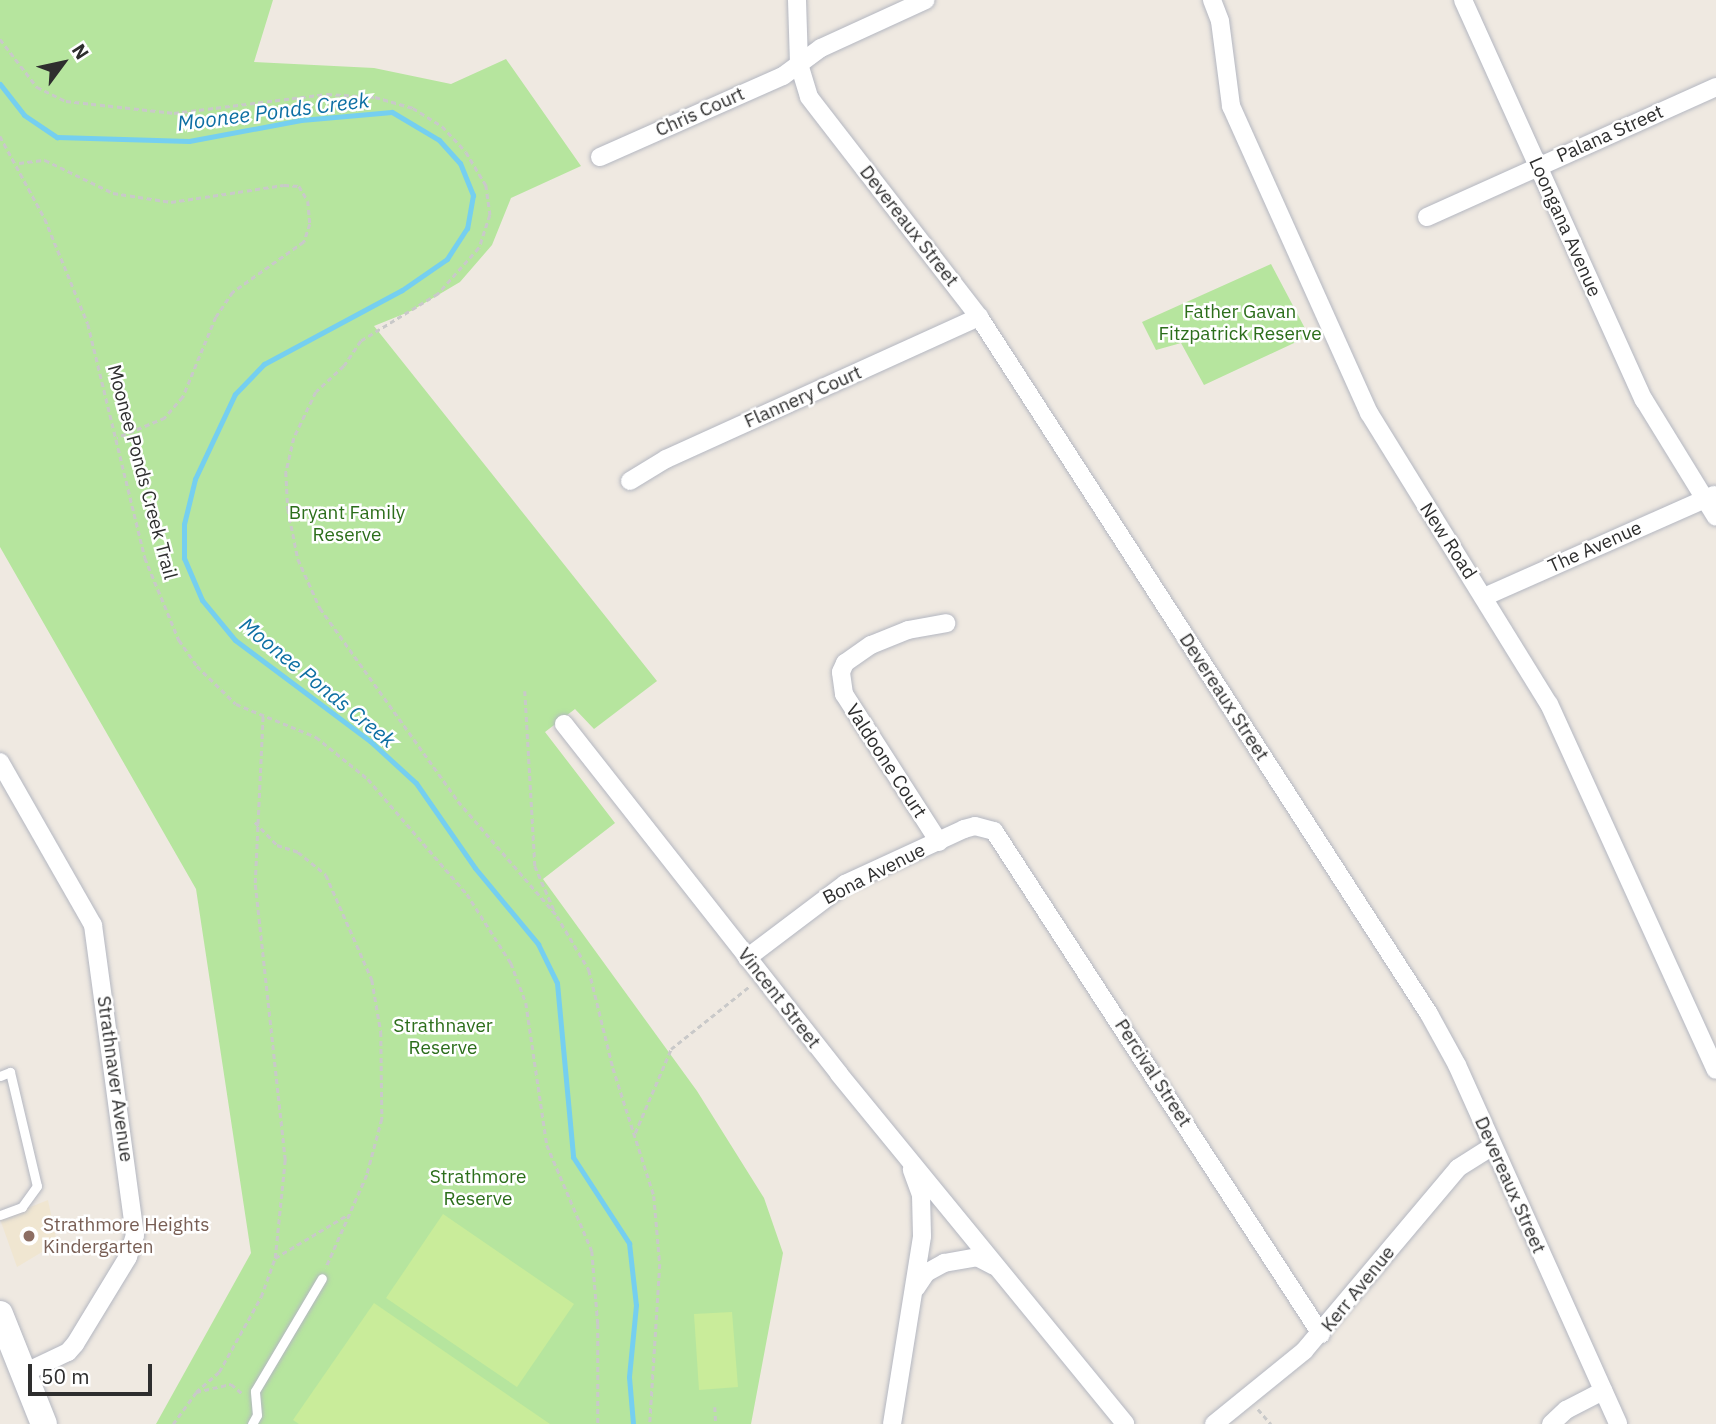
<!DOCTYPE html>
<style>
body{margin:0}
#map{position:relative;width:1716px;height:1424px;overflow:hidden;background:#efe9e1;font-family:"IBM Plex Sans",sans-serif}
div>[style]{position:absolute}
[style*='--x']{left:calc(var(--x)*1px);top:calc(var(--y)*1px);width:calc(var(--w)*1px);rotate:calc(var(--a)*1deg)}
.education>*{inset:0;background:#f0e6d1}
.green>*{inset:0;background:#b6e59e}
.pitch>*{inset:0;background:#c9ec9a}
.stream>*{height:5px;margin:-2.5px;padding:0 2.5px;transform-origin:2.5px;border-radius:2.5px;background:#75cff0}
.path>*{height:2.5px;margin-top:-1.25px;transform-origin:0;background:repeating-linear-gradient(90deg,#c9c9c9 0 5px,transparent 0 8.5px)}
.roads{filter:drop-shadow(0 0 2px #b4b7c1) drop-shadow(0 0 2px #b4b7c1)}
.lane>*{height:9px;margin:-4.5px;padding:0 4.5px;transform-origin:4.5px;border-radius:4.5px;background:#fff}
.street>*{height:18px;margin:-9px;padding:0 9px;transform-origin:9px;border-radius:9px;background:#fff}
.secondary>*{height:26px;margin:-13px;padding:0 13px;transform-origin:13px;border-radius:13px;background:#fff}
.dots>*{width:19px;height:19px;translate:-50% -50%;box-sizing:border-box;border:4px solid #fff;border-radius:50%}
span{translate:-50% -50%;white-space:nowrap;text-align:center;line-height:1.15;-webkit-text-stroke:5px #fff;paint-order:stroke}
.street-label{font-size:19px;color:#2e2e2e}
.park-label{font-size:19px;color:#2c6e1b}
.education-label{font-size:19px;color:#785e54}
.left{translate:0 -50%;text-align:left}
.water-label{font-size:21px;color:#0d6fa3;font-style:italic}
.north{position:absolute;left:28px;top:28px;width:70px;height:70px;-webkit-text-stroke:5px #fff;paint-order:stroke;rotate:57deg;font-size:19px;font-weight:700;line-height:28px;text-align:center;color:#2e2e2e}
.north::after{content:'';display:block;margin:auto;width:24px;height:32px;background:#2e2e2e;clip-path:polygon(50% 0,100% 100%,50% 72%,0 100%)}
.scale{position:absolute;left:28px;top:1364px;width:124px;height:32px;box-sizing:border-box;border:4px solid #2e2e2e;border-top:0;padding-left:9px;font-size:21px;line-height:24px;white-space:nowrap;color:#2e2e2e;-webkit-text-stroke:5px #fff;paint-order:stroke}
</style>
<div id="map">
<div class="education">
<i style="clip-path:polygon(48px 1200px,57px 1243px,17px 1267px,0 1219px)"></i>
</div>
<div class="green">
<i style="clip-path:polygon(0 0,273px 0,254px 62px,374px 68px,451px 84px,506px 59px,581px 166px,511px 198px,492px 245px,460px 282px,411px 311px,374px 326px,657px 681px,594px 729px,575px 709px,545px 732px,615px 823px,543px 879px,697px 1091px,764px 1198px,783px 1253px,751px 1424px,156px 1424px,251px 1253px,196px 889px,0 547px)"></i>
<i style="clip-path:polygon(1271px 264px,1309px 336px,1204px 385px,1181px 343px,1156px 350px,1142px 322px)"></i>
</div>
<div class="pitch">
<i style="clip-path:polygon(443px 1214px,574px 1304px,517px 1387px,386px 1298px)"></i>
<i style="clip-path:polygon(374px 1303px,550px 1424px,299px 1424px,293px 1420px)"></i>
<i style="clip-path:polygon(732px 1312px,738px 1387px,699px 1390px,694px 1314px)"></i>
</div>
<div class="stream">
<i style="--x:0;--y:84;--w:39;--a:52"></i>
<i style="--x:24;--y:115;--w:40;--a:34"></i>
<i style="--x:57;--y:137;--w:132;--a:1.7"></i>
<i style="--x:189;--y:141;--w:114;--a:-10.6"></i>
<i style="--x:301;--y:120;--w:91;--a:-5"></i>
<i style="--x:392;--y:112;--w:55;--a:30.8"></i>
<i style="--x:439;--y:140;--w:31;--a:48"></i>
<i style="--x:460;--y:163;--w:35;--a:68"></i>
<i style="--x:473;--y:195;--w:34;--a:100"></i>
<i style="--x:467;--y:228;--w:37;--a:123"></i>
<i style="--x:447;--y:259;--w:55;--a:145.4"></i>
<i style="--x:402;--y:290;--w:157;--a:151.8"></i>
<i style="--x:264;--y:364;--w:42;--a:134"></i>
<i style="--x:235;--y:394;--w:94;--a:115.2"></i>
<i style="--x:195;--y:479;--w:46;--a:103.7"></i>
<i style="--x:184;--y:524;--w:34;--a:90"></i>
<i style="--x:184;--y:558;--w:46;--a:66.8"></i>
<i style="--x:202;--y:600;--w:52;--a:50.5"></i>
<i style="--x:235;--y:640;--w:169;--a:36.8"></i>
<i style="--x:370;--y:741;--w:62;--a:42.4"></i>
<i style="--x:416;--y:783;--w:103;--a:55.2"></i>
<i style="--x:475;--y:868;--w:99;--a:50.3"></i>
<i style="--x:538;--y:944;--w:43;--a:64"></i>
<i style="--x:557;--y:983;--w:175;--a:84.7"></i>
<i style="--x:573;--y:1157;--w:103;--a:56.9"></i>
<i style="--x:629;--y:1243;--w:62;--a:83.6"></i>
<i style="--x:636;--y:1305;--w:72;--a:95.6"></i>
<i style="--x:629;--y:1377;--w:47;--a:85.1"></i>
</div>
<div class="path">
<i style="--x:0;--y:39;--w:61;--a:52.4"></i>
<i style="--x:37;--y:87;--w:32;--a:26"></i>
<i style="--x:66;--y:101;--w:109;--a:6.3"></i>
<i style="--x:174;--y:113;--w:154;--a:-7.1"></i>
<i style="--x:327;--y:94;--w:48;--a:3.6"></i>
<i style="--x:375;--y:97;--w:40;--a:16"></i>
<i style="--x:413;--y:108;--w:34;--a:32"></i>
<i style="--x:442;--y:126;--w:35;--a:47"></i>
<i style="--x:466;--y:152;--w:39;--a:59"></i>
<i style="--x:486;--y:185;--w:30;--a:82"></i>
<i style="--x:490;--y:215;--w:35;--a:108"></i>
<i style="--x:479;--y:248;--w:62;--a:131.7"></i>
<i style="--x:438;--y:294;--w:90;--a:148.6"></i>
<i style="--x:361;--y:341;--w:30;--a:124"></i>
<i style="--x:344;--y:366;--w:38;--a:137"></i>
<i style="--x:316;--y:392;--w:51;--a:115.6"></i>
<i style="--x:294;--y:438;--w:35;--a:103"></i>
<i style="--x:286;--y:472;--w:37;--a:87"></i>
<i style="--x:288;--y:509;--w:51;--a:78.7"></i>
<i style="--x:298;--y:559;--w:54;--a:65.8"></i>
<i style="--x:320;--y:608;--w:237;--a:54.4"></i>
<i style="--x:458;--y:801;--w:153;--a:49.2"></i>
<i style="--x:0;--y:136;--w:94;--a:61.5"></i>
<i style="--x:45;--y:219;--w:113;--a:67.7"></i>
<i style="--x:88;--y:324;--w:241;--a:76.3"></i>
<i style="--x:145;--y:558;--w:89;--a:67.5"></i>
<i style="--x:179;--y:640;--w:32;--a:55"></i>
<i style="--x:197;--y:666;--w:54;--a:44.3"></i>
<i style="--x:236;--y:704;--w:87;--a:22.4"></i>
<i style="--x:316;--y:737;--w:67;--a:38.9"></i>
<i style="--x:368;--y:779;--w:152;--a:49.3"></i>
<i style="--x:467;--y:894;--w:82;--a:57.5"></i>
<i style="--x:511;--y:963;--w:43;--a:69.4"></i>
<i style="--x:526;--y:1003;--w:144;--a:81.6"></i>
<i style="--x:547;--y:1145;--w:115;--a:67"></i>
<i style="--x:592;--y:1251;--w:73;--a:85.3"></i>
<i style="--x:598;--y:1324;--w:100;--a:90"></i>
<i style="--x:19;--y:163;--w:26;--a:-7"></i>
<i style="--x:45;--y:160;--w:76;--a:25.9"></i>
<i style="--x:113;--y:193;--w:59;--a:8.8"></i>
<i style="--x:171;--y:202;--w:114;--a:-8.6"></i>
<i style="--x:284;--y:185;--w:15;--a:4"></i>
<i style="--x:299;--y:186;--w:17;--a:59"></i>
<i style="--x:308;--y:201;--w:23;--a:85"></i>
<i style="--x:310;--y:224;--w:19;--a:108"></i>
<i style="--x:304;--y:242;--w:87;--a:144.8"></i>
<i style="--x:233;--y:292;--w:30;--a:124"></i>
<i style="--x:216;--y:317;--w:87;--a:112.4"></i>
<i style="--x:183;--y:397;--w:28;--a:131"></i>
<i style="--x:165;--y:418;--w:52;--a:157.4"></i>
<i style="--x:525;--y:691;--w:175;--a:86.7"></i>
<i style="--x:535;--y:866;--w:48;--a:66.6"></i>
<i style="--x:255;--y:822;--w:32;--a:46"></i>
<i style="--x:277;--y:845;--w:22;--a:18"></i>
<i style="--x:298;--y:852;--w:36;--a:39"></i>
<i style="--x:326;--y:875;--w:115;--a:66.3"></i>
<i style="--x:372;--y:980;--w:53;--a:80.2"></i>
<i style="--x:381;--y:1032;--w:87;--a:89.3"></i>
<i style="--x:382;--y:1119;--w:58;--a:105"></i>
<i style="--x:367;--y:1175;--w:102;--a:113.8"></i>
<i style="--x:557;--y:916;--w:63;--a:59.3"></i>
<i style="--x:589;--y:970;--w:101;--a:76.2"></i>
<i style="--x:613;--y:1068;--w:134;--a:72.2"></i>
<i style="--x:654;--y:1196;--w:68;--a:85"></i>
<i style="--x:660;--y:1264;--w:160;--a:93.6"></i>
<i style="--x:635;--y:1133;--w:91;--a:-66.8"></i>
<i style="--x:671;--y:1049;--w:101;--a:-38.6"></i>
<i style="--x:275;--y:1258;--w:84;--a:-30.8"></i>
<i style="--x:196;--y:1392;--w:30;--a:-41"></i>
<i style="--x:219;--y:1372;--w:86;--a:-60.8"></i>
<i style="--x:261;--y:1297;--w:41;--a:-70.3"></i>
<i style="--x:275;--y:1258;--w:99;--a:-84.2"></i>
<i style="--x:285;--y:1160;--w:279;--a:-96.2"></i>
<i style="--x:255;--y:883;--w:167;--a:-87.3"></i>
<i style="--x:715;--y:1407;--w:17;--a:87"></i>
<i style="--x:1258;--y:1409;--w:20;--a:49"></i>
<i style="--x:173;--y:1424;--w:39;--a:-54"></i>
<i style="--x:196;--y:1392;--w:36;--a:-13"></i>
<i style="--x:231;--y:1384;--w:16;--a:40"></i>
</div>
<div class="roads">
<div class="lane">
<i style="--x:0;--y:1076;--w:11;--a:-22"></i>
<i style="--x:10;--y:1072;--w:117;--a:76.7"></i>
<i style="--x:37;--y:1186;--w:26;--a:126"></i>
<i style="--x:22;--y:1207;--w:23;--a:160"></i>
<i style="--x:252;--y:1424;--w:10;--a:-61"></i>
<i style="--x:257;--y:1415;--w:24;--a:-95"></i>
<i style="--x:255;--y:1391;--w:131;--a:-59.3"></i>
</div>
<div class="street">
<i style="--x:797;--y:0;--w:64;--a:88.2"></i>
<i style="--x:799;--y:64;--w:34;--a:73"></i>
<i style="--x:809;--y:97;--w:278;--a:52.3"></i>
<i style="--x:979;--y:317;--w:830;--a:57.15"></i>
<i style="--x:1429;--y:1014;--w:58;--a:61.2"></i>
<i style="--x:1457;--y:1065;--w:393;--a:65.8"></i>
<i style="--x:1212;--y:0;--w:22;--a:69"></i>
<i style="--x:1220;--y:21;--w:86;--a:82.6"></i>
<i style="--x:1231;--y:106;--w:337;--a:65.8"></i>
<i style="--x:1369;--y:413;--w:342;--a:58.3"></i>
<i style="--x:1549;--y:704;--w:402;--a:65.5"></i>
<i style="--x:1463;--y:0;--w:439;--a:65.7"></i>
<i style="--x:1644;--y:400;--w:137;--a:58.4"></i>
<i style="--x:600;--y:157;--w:200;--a:-23.9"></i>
<i style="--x:783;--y:76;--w:47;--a:-36.4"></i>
<i style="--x:821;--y:48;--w:115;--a:-24.6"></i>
<i style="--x:1427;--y:217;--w:317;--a:-24.2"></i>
<i style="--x:630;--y:481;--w:42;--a:-31.4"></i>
<i style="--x:666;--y:459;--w:344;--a:-24.4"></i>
<i style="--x:1484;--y:597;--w:252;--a:-23.9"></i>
<i style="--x:564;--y:724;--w:445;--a:51.8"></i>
<i style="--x:839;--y:1074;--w:452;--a:50.7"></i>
<i style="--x:0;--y:762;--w:188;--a:60.3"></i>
<i style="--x:93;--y:925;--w:313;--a:82.3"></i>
<i style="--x:135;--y:1235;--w:23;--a:108"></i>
<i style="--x:128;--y:1257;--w:102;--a:121.3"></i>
<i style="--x:75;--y:1344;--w:11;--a:131"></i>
<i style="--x:68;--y:1352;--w:49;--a:154.5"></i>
<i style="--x:939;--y:842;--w:176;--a:-122.7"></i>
<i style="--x:844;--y:694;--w:22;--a:-98"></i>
<i style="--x:841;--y:672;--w:10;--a:-66"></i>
<i style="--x:845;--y:663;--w:32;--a:-35"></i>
<i style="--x:871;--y:645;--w:40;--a:-22"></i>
<i style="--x:908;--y:630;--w:39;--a:-10"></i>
<i style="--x:747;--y:958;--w:123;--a:-37.1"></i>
<i style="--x:845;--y:884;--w:131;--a:-24.8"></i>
<i style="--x:964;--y:829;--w:11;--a:-15"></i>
<i style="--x:975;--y:826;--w:20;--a:15"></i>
<i style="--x:994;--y:831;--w:600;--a:56.97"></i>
<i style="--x:916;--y:1288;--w:18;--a:-56"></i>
<i style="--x:926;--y:1273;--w:21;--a:-29"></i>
<i style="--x:944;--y:1263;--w:34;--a:-10"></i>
<i style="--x:977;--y:1257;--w:19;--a:28"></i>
<i style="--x:892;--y:1424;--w:190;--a:-80.9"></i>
<i style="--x:922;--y:1236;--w:41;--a:-91.4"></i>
<i style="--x:921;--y:1195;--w:27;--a:-110"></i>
<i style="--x:1214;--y:1424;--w:116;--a:-39"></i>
<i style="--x:1304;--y:1351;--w:239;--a:-49.9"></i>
<i style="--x:1458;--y:1168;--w:41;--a:-32.2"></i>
<i style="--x:1551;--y:1424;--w:21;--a:-43"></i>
<i style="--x:1566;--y:1410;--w:42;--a:-27.2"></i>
</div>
<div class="secondary">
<i style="--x:0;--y:1314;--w:118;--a:68.2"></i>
</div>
</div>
<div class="dots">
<i style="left:29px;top:1236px;background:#8d6e63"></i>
</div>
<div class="street-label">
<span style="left:700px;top:112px;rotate:-24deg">Chris Court</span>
<span style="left:1610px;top:134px;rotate:-24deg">Palana Street</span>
<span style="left:909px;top:226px;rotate:52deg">Devereaux Street</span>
<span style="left:1565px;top:227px;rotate:66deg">Loongana Avenue</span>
<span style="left:803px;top:397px;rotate:-24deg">Flannery Court</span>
<span style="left:142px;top:472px;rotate:75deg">Moonee Ponds Creek Trail</span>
<span style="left:1448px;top:541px;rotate:57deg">New Road</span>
<span style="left:1595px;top:547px;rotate:-24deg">The Avenue</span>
<span style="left:1224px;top:697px;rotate:57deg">Devereaux Street</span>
<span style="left:886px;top:761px;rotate:57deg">Valdoone Court</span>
<span style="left:874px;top:874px;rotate:-27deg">Bona Avenue</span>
<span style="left:779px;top:998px;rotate:52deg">Vincent Street</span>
<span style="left:1153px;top:1073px;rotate:57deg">Percival Street</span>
<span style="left:115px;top:1079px;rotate:82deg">Strathnaver Avenue</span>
<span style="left:1510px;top:1185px;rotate:66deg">Devereaux Street</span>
<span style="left:1358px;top:1289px;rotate:-51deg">Kerr Avenue</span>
</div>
<div class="park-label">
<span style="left:1240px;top:323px">Father Gavan<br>Fitzpatrick Reserve</span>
<span style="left:347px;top:524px">Bryant Family<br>Reserve</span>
<span style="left:443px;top:1037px">Strathnaver<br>Reserve</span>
<span style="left:478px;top:1188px">Strathmore<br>Reserve</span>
</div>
<div class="education-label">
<span class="left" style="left:43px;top:1236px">Strathmore Heights<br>Kindergarten</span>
</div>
<div class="water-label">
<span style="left:273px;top:111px;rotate:-7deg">Moonee Ponds Creek</span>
<span style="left:318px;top:682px;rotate:39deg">Moonee Ponds Creek</span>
</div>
<div class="north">N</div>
<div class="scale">50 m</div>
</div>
